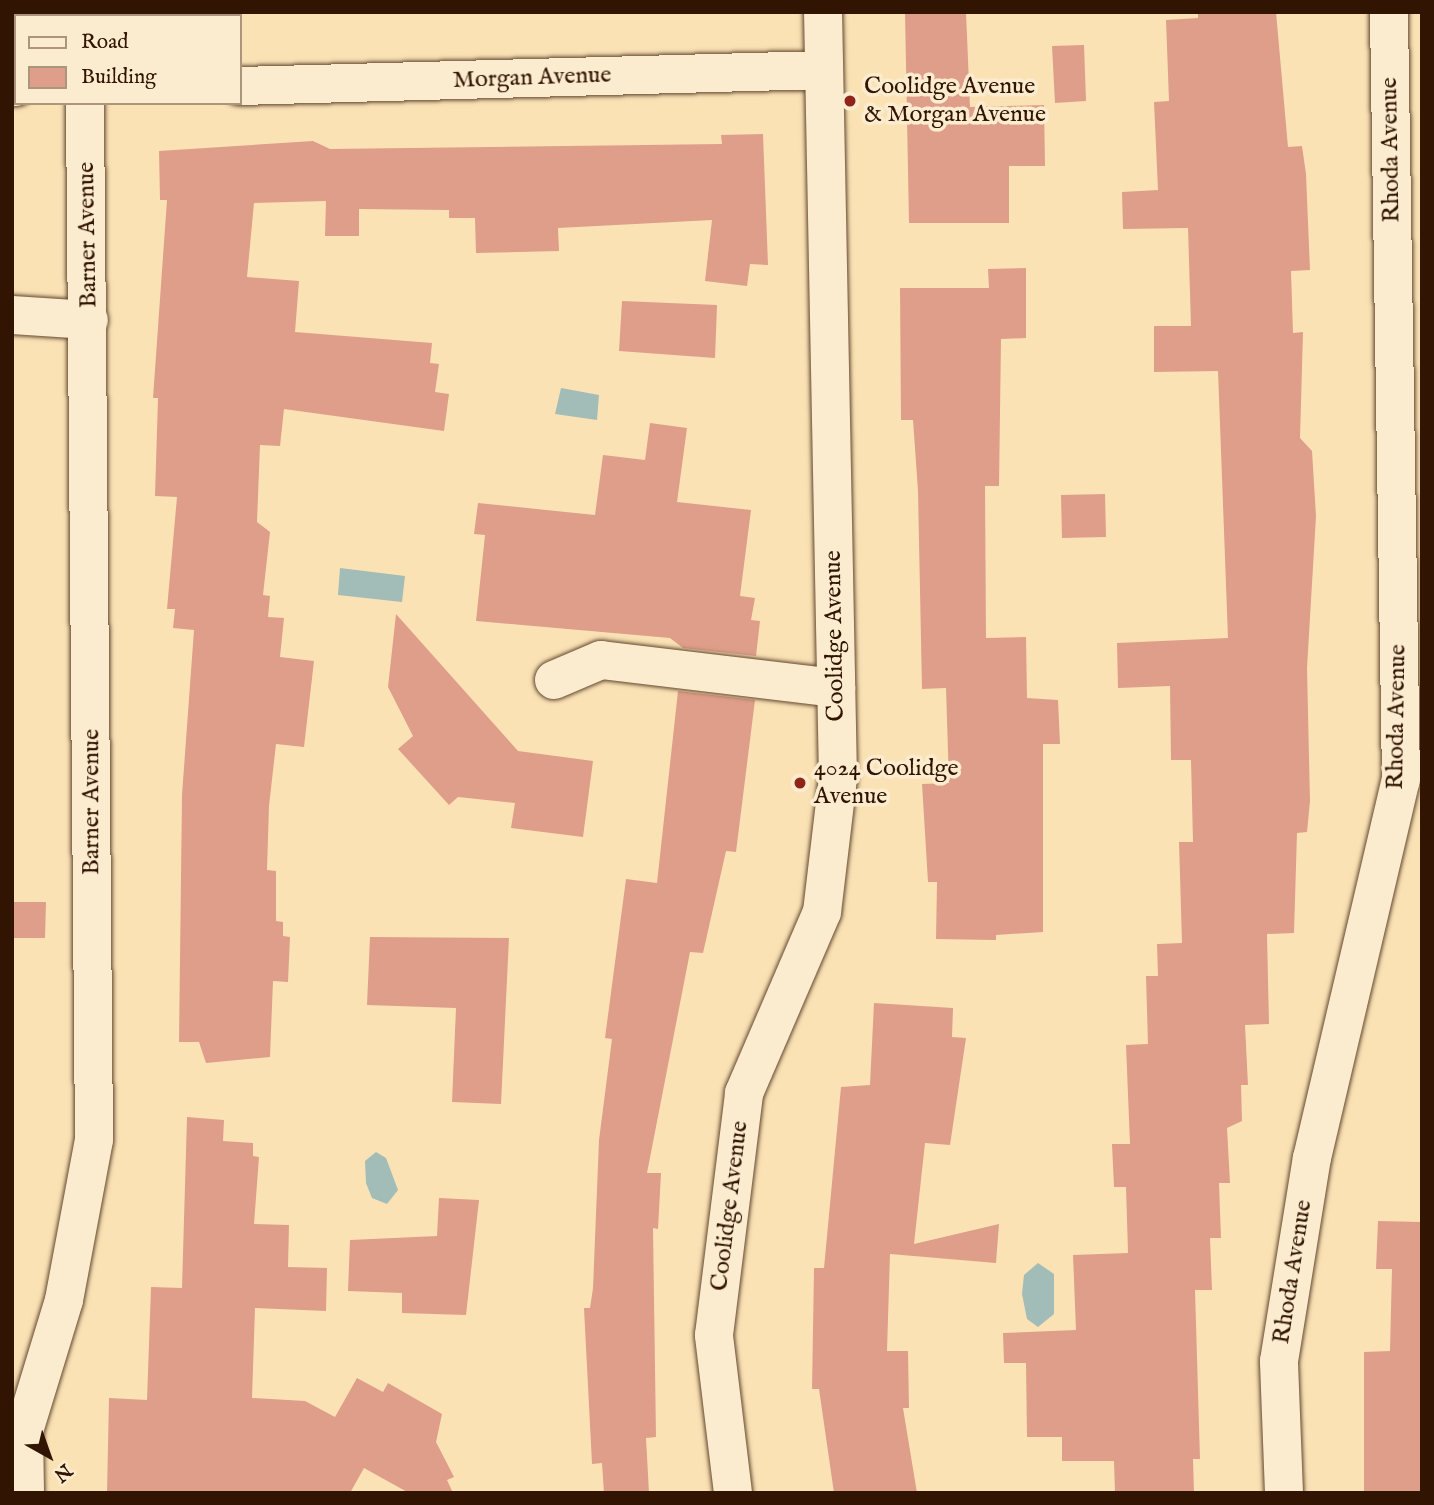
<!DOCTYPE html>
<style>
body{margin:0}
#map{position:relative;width:1434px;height:1505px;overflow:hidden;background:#fae2b5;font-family:"IM FELL English",serif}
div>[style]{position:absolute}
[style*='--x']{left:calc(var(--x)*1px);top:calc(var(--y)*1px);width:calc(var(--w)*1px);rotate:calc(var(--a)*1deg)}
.water>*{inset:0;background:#a2bcb7}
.building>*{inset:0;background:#df9e8a}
.roads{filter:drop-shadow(0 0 2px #63482f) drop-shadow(0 0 2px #63482f)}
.minor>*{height:38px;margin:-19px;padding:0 19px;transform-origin:19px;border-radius:19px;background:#fceccf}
.dots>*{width:19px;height:19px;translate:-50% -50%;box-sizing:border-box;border:4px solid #fceccf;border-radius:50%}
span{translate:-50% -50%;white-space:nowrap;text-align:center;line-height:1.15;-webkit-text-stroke:7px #fceccf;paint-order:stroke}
.street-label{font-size:24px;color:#311402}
.poi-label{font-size:24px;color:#311402}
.left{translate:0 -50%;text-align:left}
.frame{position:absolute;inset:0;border:14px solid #311402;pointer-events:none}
.legend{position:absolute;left:14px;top:14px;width:228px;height:91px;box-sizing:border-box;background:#fceccf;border:2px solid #ab967d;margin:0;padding:9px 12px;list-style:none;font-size:21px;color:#311402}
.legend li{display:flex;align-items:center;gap:14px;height:35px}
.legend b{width:35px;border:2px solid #ab967d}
.north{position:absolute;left:14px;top:1421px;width:70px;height:70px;-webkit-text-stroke:5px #fceccf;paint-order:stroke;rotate:140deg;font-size:19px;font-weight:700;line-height:28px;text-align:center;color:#311402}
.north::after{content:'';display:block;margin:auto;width:24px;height:32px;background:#311402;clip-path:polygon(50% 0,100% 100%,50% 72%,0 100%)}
</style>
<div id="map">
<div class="water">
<i style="clip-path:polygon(561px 388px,599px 395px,597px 420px,555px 414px)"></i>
<i style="clip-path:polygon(340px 568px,405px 576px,402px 602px,338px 595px)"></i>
<i style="clip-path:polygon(376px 1152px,386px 1158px,398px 1190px,387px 1204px,372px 1198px,366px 1183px,365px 1161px)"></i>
<i style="clip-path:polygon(1038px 1263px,1054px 1274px,1054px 1314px,1038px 1327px,1027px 1319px,1022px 1294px,1024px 1275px)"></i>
</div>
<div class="building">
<i style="clip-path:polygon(905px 12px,966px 12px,970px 107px,1044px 105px,1045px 166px,1009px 166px,1009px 223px,909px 223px)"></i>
<i style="clip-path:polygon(1198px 12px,1276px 12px,1288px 147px,1302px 146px,1306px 174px,1310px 270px,1291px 271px,1293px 333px,1303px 332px,1300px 438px,1312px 451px,1316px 516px,1307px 668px,1310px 801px,1307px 832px,1297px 833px,1294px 933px,1267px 934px,1269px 1024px,1245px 1025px,1248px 1085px,1241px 1085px,1242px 1121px,1227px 1128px,1230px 1183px,1219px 1183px,1221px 1238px,1210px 1238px,1212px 1290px,1195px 1290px,1200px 1459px,1193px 1459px,1194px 1493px,1115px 1493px,1114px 1461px,1062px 1461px,1062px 1437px,1027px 1437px,1026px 1363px,1004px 1363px,1003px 1333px,1076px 1330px,1073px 1255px,1128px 1253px,1126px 1187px,1114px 1187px,1112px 1144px,1130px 1144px,1126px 1045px,1148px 1044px,1146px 976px,1158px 976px,1157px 944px,1182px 943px,1179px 842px,1193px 842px,1191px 760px,1171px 760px,1170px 686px,1118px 688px,1117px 643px,1228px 638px,1218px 371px,1154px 372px,1154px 326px,1191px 326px,1188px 228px,1123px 229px,1122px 192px,1158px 190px,1154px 102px,1169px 101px,1166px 20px,1198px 18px)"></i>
<i style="clip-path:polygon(1084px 45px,1086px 101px,1055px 103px,1052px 46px)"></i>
<i style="clip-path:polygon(763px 134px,768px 265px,750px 264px,747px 286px,705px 281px,712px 220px,558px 228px,559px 251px,476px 253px,475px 218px,449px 218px,449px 210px,359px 209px,359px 236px,325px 236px,326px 201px,254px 203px,247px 277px,299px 281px,295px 332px,432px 343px,430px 363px,439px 364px,435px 392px,449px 394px,444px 431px,284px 409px,280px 446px,260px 445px,257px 522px,270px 532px,263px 595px,270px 596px,268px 617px,284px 618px,280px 657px,314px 661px,304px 747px,276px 744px,269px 806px,267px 870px,276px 871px,276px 921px,283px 922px,283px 936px,290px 937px,288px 982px,273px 981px,270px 1057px,206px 1063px,199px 1042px,179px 1042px,182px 795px,194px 630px,173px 628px,175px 609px,167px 609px,177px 497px,155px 496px,158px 398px,153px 398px,167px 200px,160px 200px,159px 151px,313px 141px,330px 149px,722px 144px,721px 135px)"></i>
<i style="clip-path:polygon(1026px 268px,1026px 338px,1001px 339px,999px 486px,985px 486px,986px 638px,1026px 637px,1027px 698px,1058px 700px,1060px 744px,1043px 744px,1043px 932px,996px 935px,996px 940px,936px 939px,937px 882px,928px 882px,922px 784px,949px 783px,946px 688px,922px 689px,918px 491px,913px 420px,901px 420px,900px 288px,989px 288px,988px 269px)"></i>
<i style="clip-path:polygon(622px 301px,717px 305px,715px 358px,619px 351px)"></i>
<i style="clip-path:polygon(650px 423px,687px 428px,677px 502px,751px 510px,740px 596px,755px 598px,751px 620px,760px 621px,756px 656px,683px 648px,670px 638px,476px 621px,485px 535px,474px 534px,478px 503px,595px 515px,603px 455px,645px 460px)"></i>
<i style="clip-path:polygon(1105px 494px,1106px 537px,1062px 538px,1061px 495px)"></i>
<i style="clip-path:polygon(396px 614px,518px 751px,593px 761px,583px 837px,511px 828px,515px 803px,458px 797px,449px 805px,398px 749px,413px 736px,388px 687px)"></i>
<i style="clip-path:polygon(678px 691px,755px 700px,736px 852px,726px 851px,703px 953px,690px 952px,647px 1173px,661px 1173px,658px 1229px,653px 1228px,656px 1437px,646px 1438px,649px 1493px,604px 1493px,602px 1463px,592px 1464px,584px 1308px,590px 1308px,593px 1288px,599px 1140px,612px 1039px,605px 1038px,626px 879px,657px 883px)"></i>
<i style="clip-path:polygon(12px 902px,46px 902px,45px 938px,12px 938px)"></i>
<i style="clip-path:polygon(370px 937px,509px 938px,501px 1104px,452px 1102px,456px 1008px,367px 1005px)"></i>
<i style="clip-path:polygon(874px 1003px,953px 1008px,952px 1037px,966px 1038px,950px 1145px,925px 1143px,914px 1244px,999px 1224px,996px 1263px,890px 1254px,887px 1351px,908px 1351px,909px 1408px,903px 1408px,917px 1493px,834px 1493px,819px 1389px,812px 1389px,814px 1268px,824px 1268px,841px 1087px,870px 1085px)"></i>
<i style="clip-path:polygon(187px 1117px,224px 1120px,223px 1141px,253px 1143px,253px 1156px,259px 1157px,254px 1224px,289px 1225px,288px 1267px,327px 1268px,326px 1311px,255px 1308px,252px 1398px,305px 1401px,335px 1417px,357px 1378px,383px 1392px,388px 1383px,442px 1414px,436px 1442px,454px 1477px,447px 1480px,453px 1493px,409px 1493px,364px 1468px,350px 1493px,107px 1493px,109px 1398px,147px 1400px,151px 1287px,182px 1288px)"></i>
<i style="clip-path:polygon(439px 1198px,479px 1200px,466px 1315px,402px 1313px,402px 1293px,348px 1291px,350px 1240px,437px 1236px)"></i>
<i style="clip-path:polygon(1378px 1221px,1422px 1222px,1422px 1493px,1364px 1493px,1364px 1352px,1390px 1351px,1392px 1269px,1376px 1269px)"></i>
</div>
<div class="roads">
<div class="minor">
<i style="--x:240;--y:86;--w:584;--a:-1.57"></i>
<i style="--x:12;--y:87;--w:4;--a:0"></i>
<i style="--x:12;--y:315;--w:77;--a:3.7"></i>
<i style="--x:554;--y:680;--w:51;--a:-23.1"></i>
<i style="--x:601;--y:660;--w:237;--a:6.8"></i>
<i style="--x:25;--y:1493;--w:62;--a:-90.9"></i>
<i style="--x:24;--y:1431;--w:137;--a:-73"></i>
<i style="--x:64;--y:1300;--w:163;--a:-79.4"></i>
<i style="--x:94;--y:1140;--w:1037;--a:-90.5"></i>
<i style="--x:733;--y:1493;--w:159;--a:-96.9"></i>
<i style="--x:714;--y:1335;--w:244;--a:-82.9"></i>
<i style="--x:744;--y:1093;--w:197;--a:-66.7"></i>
<i style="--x:822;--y:912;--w:135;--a:-83.2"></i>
<i style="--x:838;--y:778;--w:766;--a:-91.12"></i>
<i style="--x:1284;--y:1493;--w:132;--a:-92.2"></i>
<i style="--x:1279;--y:1361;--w:206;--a:-80.8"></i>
<i style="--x:1312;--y:1158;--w:388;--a:-76.8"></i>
<i style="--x:1401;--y:780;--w:768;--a:-90.9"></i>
</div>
</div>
<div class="dots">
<i style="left:850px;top:101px;background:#8f2418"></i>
<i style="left:800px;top:783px;background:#8f2418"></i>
</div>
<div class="street-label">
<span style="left:532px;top:78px;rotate:-2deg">Morgan Avenue</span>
<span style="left:1391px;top:150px;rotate:-91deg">Rhoda Avenue</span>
<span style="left:88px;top:235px;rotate:-91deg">Barner Avenue</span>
<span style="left:835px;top:636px;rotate:-91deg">Coolidge Avenue</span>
<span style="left:1397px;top:717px;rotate:-89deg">Rhoda Avenue</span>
<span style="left:92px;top:802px;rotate:-90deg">Barner Avenue</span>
<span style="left:730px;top:1206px;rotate:-83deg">Coolidge Avenue</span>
<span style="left:1293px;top:1272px;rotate:-81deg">Rhoda Avenue</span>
</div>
<div class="poi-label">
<span class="left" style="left:864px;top:101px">Coolidge Avenue<br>&amp; Morgan Avenue</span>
<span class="left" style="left:814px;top:783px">4024 Coolidge<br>Avenue</span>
</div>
<div class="frame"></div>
<ul class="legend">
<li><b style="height:9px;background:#fceccf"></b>Road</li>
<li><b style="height:19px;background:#df9e8a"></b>Building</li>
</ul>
<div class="north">N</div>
</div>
